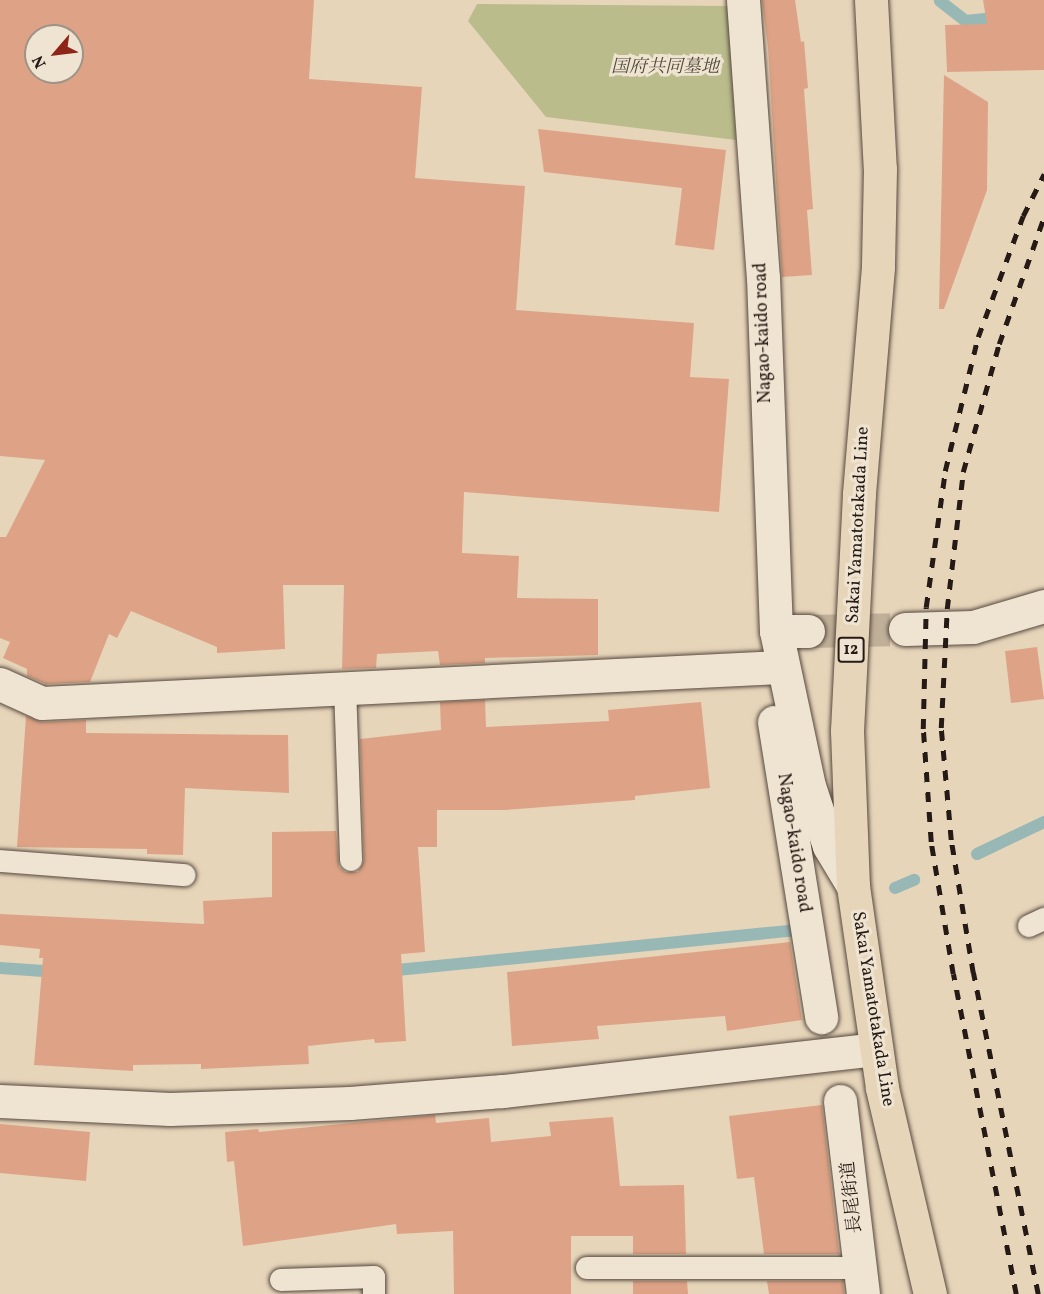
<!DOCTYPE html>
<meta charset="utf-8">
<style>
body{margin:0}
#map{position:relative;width:1044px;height:1294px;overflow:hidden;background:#e7d5ba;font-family:Vollkorn,"Noto Serif JP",serif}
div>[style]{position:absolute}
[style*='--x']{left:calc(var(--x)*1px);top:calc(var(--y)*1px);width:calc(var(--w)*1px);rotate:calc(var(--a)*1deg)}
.green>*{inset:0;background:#babc8c}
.stream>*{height:12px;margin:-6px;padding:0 6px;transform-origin:6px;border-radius:6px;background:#98b8b6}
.building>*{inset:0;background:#dea386}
.street-tunnel>*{height:33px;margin-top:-16.5px;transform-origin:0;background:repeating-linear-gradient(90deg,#c0b099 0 33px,transparent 0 49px)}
.roads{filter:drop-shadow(0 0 2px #56493f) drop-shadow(0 0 2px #56493f)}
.lane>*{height:22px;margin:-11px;padding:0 11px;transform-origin:11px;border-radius:11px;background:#efe4d2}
.street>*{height:33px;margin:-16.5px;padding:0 16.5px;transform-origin:16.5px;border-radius:16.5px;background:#efe4d2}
.secondary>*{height:33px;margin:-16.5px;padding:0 16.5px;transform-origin:16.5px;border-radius:16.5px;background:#efe4d2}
.primary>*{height:33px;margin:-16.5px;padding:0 16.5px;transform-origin:16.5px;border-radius:16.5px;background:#e7d5ba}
.rail>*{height:4.5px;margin-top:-2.25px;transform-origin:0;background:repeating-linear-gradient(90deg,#261a16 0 10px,transparent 0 20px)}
span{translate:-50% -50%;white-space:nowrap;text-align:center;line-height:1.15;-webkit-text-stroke:6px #efe4d2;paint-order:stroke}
.shield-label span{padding:2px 4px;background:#efe4d2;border:2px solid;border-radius:4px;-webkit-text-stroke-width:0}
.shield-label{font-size:16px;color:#261a16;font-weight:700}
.park-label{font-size:18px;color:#524b39;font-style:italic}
.street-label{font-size:18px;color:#261a16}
.north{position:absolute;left:24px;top:24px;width:60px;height:60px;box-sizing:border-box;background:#efe4d2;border:2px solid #9f9387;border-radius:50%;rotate:242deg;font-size:16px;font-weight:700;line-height:24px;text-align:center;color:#261a16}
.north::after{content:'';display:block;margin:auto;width:21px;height:27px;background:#8f2418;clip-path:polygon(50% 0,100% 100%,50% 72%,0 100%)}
</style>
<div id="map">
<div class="green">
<i style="clip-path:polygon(477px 4px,729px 6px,736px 140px,546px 117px,468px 21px)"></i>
</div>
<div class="stream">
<i style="--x:940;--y:1;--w:33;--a:38"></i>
<i style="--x:966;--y:21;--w:36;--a:-6"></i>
<i style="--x:977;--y:854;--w:74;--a:-25.5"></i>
<i style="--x:895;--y:888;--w:21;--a:-23"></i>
<i style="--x:0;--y:968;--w:58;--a:3.9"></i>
<i style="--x:387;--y:971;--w:404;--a:-5.7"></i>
</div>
<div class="building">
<i style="clip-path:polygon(evenodd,0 0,314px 0,309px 79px,422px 87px,415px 178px,525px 186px,516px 310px,694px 323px,690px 377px,729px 379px,719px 512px,464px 492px,462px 553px,519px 556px,517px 598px,598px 599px,598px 655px,485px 658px,485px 663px,440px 665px,438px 651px,377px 654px,376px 668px,342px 669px,344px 585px,283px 585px,285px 649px,217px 653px,217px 647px,131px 611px,117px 638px,109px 634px,90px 682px,46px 684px,27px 676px,27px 669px,3px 658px,10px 642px,0 638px,0 537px,6px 537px,45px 460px,0 456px,0 0,36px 36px,72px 36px,72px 72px,36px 72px,36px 36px)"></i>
<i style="clip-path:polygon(762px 0,795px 0,801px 42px,804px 41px,808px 88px,804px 89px,813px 209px,807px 210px,812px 275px,782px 277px,768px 48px)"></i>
<i style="clip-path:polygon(983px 0,1044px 0,1044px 70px,947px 72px,945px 25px,987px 24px)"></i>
<i style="clip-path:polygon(944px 75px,988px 102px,987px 190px,944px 309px,939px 309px)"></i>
<i style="clip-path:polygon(538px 129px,726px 150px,714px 250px,675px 245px,682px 188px,544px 172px)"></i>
<i style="clip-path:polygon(1037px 647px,1044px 699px,1011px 703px,1005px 651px)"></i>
<i style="clip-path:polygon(485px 700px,486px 727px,609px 721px,608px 710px,701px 702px,710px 788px,635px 796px,635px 800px,506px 810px,437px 810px,437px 847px,418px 847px,425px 952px,401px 954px,406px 1041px,375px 1043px,374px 1039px,308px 1046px,309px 1064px,201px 1069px,201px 1064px,133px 1065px,133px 1071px,34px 1065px,43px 958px,39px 958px,40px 949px,0 945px,0 914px,204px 924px,203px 901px,272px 897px,272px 832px,336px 831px,339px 867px,345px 872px,358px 872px,364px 860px,360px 739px,441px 730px,440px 702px)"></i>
<i style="clip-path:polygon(26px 716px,43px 722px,86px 720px,86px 733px,288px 735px,289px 793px,185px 788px,183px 855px,147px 854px,147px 849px,17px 847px)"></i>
<i style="clip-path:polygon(790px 942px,802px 1020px,727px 1031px,725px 1016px,597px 1026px,599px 1039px,512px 1046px,507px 972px)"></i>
<i style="clip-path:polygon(822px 1105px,839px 1254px,764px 1254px,754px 1177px,737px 1179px,729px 1116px)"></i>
<i style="clip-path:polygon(435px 1115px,436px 1123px,489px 1118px,491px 1142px,551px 1136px,549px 1122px,613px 1117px,620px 1186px,684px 1185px,686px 1254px,633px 1254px,633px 1236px,571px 1236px,571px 1294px,454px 1294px,453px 1231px,397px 1234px,396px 1224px,243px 1246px,234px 1161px,227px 1162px,225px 1132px,258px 1129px,259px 1132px)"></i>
<i style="clip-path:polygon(0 1124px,90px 1132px,86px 1181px,0 1173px)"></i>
<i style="clip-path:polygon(633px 1281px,687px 1281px,688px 1294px,633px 1294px)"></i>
<i style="clip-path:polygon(767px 1281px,843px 1281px,844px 1294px,769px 1294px)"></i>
</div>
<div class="street-tunnel">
<i style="--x:808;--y:631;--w:97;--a:-1.2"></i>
</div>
<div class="roads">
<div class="lane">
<i style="--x:345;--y:687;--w:173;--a:88"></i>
<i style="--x:0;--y:861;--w:185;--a:4.4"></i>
<i style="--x:1029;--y:926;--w:17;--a:-25"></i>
<i style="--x:587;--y:1268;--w:273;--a:0"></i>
<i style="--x:281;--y:1280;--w:93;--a:-1.8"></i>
<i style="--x:374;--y:1277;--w:17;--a:90"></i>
</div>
<div class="street">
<i style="--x:743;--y:0;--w:278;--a:85.9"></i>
<i style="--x:763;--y:277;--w:354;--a:87.9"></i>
<i style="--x:776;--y:631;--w:158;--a:78"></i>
<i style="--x:809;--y:786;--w:63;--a:71.6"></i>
<i style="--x:829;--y:846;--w:47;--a:59"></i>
<i style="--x:905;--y:629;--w:68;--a:-1.7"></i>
<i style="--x:973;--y:627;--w:74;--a:-16.5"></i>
<i style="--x:776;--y:631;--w:32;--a:0"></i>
<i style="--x:0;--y:684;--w:46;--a:24.3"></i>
<i style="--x:42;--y:703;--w:739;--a:-2.79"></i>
<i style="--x:774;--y:722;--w:299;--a:80.9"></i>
<i style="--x:840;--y:1101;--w:194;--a:83.2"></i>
</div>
<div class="secondary">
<i style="--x:0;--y:1101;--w:170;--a:2.7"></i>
<i style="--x:170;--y:1109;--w:180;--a:-1.9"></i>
<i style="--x:350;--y:1103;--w:153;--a:-4.5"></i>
<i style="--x:503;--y:1091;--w:374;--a:-6.4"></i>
</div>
<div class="primary">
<i style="--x:871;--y:0;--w:169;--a:87"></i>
<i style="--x:880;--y:169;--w:98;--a:91.2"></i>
<i style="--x:878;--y:267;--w:228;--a:94.8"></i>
<i style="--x:859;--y:494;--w:237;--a:92.9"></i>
<i style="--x:847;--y:731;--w:155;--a:87.8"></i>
<i style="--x:853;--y:886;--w:204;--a:81.8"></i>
<i style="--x:882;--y:1088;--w:212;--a:76.9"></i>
</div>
</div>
<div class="rail">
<i style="--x:1016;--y:1294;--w:326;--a:-101.1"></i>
<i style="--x:953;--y:974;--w:134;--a:-99.5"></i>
<i style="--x:931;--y:842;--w:113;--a:-94"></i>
<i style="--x:923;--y:729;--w:122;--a:-88.6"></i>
<i style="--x:926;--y:607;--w:137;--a:-82"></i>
<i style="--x:945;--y:471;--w:138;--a:-76.2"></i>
<i style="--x:978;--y:337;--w:129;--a:-69.6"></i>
<i style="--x:1023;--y:216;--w:47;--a:-63.4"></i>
<i style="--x:1038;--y:1294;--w:328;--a:-101.4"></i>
<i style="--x:973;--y:973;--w:135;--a:-99.4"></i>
<i style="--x:951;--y:840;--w:112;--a:-95.1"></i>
<i style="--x:941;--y:728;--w:119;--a:-87.1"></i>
<i style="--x:947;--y:609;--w:138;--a:-83.3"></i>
<i style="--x:963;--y:472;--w:133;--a:-74.3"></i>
<i style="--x:999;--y:344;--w:135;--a:-70.5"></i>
</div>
<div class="shield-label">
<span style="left:851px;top:650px">12</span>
</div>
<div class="park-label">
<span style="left:665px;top:68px">国府共同墓地</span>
</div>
<div class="street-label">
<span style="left:764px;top:333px;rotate:-92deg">Nagao-kaido road</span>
<span style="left:859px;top:525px;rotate:-87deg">Sakai Yamatotakada Line</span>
<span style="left:793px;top:843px;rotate:81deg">Nagao-kaido road</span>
<span style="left:872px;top:1009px;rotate:81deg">Sakai Yamatotakada Line</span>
<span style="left:853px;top:1197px;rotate:-96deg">長尾街道</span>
</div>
<div class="north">N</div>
</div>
